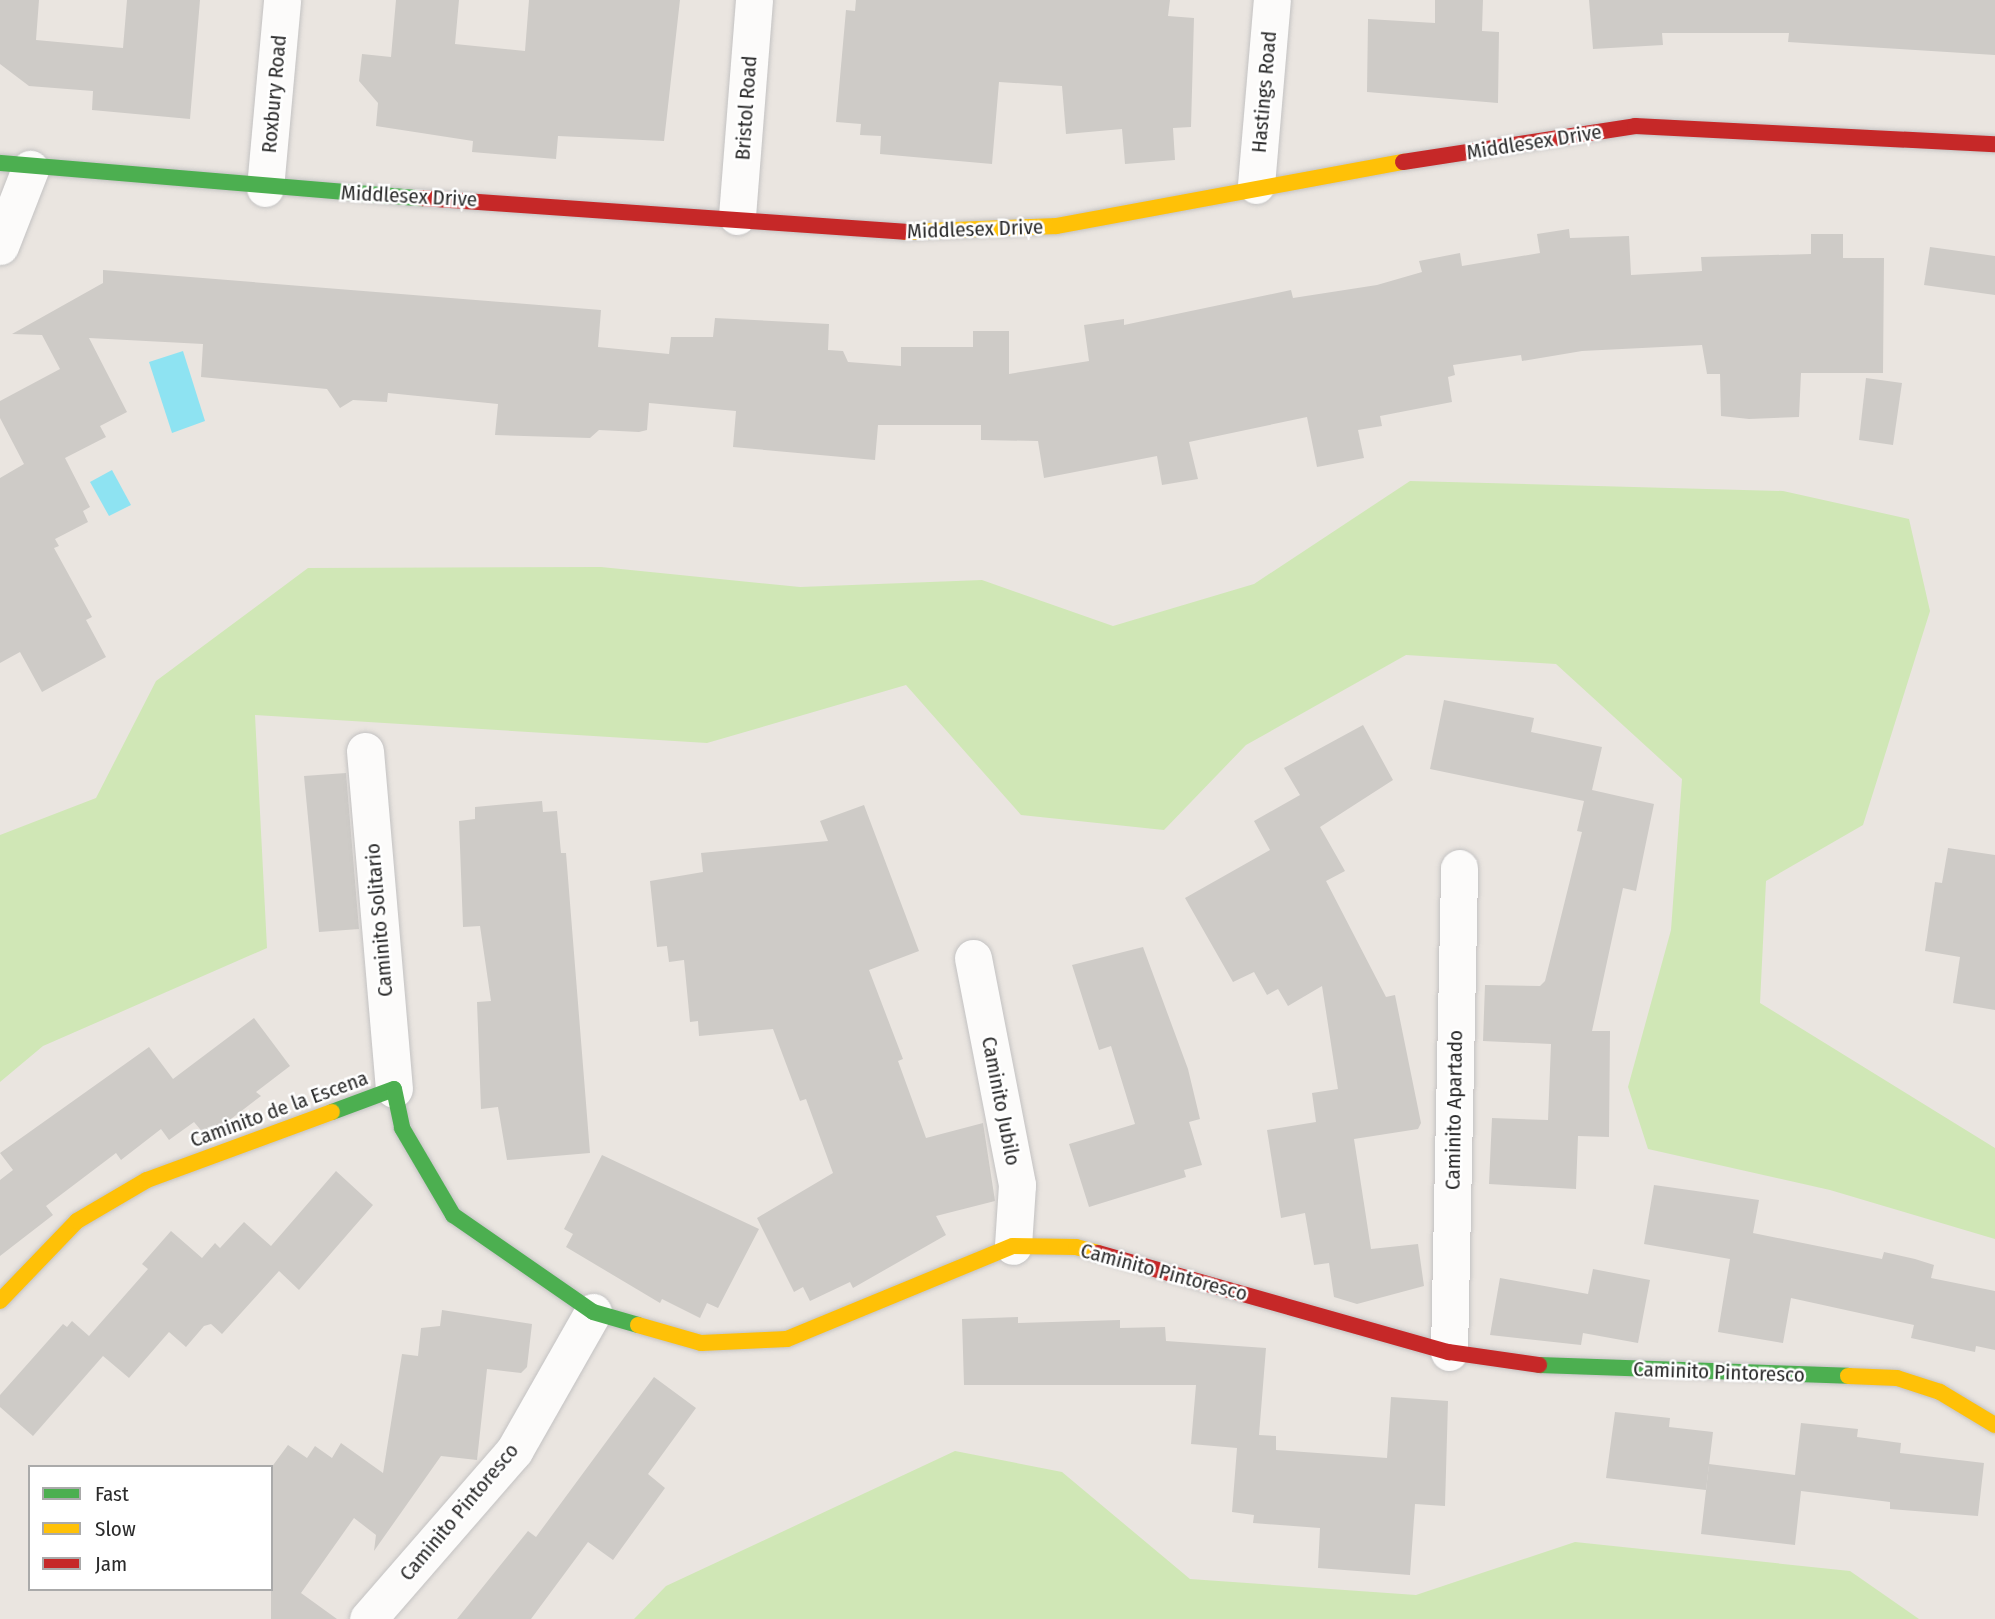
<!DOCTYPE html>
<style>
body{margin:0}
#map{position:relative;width:1995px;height:1619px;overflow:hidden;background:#eae5e0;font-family:"Fira Sans Condensed",sans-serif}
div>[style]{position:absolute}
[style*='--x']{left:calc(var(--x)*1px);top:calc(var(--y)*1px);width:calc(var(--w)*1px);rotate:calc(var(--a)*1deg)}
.green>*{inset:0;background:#d0e7b6}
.water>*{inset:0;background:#8ee3f2}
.building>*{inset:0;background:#cecbc7}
.roads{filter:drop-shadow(0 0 2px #c3c2c2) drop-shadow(0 0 2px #c3c2c2)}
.street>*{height:37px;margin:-18.5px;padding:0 18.5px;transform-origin:18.5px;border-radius:18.5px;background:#fcfbfa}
.fast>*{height:16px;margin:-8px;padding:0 8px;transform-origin:8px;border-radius:8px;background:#4caf50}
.slow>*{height:16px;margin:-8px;padding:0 8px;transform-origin:8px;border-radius:8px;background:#ffc107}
.jam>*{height:16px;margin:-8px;padding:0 8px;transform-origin:8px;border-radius:8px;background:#c62828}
span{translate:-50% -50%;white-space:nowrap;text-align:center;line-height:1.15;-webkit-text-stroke:5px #fff;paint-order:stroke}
.street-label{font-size:21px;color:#2b2b2b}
.legend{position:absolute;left:28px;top:1465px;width:245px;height:126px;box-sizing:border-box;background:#fff;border:2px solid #aaa;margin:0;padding:9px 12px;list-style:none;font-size:21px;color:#2b2b2b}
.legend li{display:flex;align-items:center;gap:14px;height:35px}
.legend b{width:35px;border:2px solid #aaa}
</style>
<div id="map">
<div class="green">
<i style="clip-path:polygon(1410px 481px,1783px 491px,1909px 519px,1930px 611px,1863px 825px,1766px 881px,1760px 1003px,1995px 1148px,1995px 1239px,1830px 1190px,1648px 1149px,1628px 1087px,1671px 930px,1682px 779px,1556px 664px,1406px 655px,1246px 745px,1164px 830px,1021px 815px,906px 685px,707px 743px,255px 715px,267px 948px,43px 1046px,0 1082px,0 835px,96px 798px,156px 681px,308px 568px,601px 567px,800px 587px,982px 580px,1113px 626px,1254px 584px)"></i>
<i style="clip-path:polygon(955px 1451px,1062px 1472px,1190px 1579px,1416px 1595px,1575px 1542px,1850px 1571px,1919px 1619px,634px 1619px,666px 1586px)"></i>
</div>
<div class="water">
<i style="clip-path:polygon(183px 351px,205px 421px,172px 433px,149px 362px)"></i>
<i style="clip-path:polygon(112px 470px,131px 505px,109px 516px,90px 482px)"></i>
</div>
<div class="building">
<i style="clip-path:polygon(0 0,39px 0,36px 40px,123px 48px,127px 0,200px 0,190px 119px,92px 110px,93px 91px,29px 86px,0 64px)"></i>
<i style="clip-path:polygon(396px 0,459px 0,455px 44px,525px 51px,529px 0,680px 0,664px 141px,558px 136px,556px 159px,472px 152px,473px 141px,376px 126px,378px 103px,359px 81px,362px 54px,391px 57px)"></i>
<i style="clip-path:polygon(856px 0,1170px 0,1168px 16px,1194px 18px,1191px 127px,1173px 128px,1175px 160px,1125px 164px,1122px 129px,1066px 134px,1062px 86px,999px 82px,992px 164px,880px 154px,881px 136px,860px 135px,861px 124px,836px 122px,846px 10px,855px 11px)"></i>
<i style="clip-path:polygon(1435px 0,1483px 0,1482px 31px,1499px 32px,1498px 103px,1367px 92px,1368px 19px,1435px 23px)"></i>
<i style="clip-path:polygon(1589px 0,1995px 0,1995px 55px,1788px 42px,1789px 33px,1662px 33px,1663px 45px,1593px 49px)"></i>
<i style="clip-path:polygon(1569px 229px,1570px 238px,1629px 236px,1631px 275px,1702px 271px,1701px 257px,1811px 254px,1811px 234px,1843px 234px,1843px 258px,1884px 258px,1883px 373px,1801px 373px,1799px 417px,1749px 419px,1721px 416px,1720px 374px,1707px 374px,1702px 345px,1582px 351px,1522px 361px,1521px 355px,1453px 365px,1455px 375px,1448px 377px,1452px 402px,1380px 416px,1382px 426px,1358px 430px,1364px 458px,1317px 467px,1307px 417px,1189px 442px,1198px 479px,1162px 485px,1157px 456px,1044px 478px,1038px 441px,981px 440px,981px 425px,878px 425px,875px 460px,733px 447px,736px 411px,649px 403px,647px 430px,639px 432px,599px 430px,590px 438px,495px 435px,498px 404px,388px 393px,387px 402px,353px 400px,340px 408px,327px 389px,201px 377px,203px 344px,89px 338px,127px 412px,100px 426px,106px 437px,65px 458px,90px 507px,83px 511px,88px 522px,55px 539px,59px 546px,54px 548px,92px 617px,86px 620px,106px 657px,42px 692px,20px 652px,0 663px,0 478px,24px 464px,0 418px,0 401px,60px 369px,42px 335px,12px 334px,103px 283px,103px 270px,601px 310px,598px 347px,669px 354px,671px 337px,713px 337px,715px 318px,829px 324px,828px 350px,843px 351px,848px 362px,901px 366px,901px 347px,973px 347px,973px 331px,1009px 331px,1009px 374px,1089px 361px,1084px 325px,1124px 319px,1124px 325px,1291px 290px,1293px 298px,1377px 285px,1422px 272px,1419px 261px,1460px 253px,1462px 266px,1540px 253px,1537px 234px)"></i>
<i style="clip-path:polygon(1930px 247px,1995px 256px,1995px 295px,1924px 285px)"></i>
<i style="clip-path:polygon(1866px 378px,1902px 383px,1893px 445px,1859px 440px)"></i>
<i style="clip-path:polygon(1444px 700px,1534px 718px,1531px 732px,1602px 747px,1592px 790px,1654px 804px,1636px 891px,1623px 888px,1592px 1031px,1610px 1031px,1609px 1137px,1578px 1136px,1576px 1189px,1489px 1184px,1492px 1118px,1548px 1120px,1551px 1044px,1483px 1041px,1485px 985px,1540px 986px,1545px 981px,1582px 832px,1577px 831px,1584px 801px,1430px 769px)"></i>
<i style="clip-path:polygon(1363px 725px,1393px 780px,1320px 827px,1345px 871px,1326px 881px,1386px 997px,1395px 995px,1421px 1123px,1418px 1129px,1354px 1139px,1371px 1249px,1418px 1244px,1424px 1286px,1357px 1304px,1334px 1297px,1329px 1263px,1314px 1265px,1305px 1213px,1281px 1218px,1267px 1130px,1316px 1122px,1312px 1093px,1338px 1089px,1322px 986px,1288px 1006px,1278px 989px,1267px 995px,1254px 972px,1233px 982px,1185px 898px,1270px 850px,1254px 821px,1300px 795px,1284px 768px)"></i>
<i style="clip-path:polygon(346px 773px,359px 929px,319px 932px,304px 776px)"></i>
<i style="clip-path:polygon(542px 801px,543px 812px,557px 811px,561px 853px,566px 853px,590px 1153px,507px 1160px,498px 1107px,481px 1109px,477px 1002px,491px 1001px,480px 926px,463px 927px,459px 821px,475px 819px,475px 807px)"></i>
<i style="clip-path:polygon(864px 805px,919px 951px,869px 970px,903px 1059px,898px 1061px,926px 1138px,983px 1123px,995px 1201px,936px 1216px,946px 1235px,853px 1288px,850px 1282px,810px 1301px,803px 1287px,794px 1292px,757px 1218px,833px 1173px,806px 1099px,800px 1101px,773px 1029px,699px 1036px,698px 1021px,690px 1022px,684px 960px,669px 962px,667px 946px,657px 947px,650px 881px,703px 872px,701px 853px,828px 841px,820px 821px)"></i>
<i style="clip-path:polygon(1948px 848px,1995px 855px,1995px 1010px,1953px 1003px,1960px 957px,1925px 951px,1935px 882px,1942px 883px)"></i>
<i style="clip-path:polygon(1143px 947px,1188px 1069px,1200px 1119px,1189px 1122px,1202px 1165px,1184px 1170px,1186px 1177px,1089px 1207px,1069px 1144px,1135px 1124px,1111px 1046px,1099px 1050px,1072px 965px)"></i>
<i style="clip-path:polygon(254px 1018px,290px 1066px,256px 1092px,261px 1096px,214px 1132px,205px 1135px,194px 1122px,169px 1140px,161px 1129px,121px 1160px,116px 1153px,46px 1206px,53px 1215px,0 1256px,0 1180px,13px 1170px,0 1153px,149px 1047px,173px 1079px)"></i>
<i style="clip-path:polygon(602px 1155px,759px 1229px,718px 1308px,707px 1303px,700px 1318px,662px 1299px,660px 1303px,566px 1247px,573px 1234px,564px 1229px)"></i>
<i style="clip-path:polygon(336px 1171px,373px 1205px,299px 1290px,279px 1271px,222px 1334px,211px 1324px,204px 1326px,186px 1347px,169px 1332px,129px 1378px,103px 1356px,33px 1436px,0 1407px,0 1395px,63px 1324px,67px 1327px,72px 1321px,89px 1336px,148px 1269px,142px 1264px,171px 1231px,202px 1258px,215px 1243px,220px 1248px,244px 1222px,271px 1246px)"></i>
<i style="clip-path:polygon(1654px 1185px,1759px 1200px,1753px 1233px,1882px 1259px,1884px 1252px,1915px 1259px,1934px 1265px,1931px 1278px,1995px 1291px,1995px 1350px,1976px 1346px,1975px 1352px,1911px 1338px,1914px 1325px,1791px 1298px,1783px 1343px,1718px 1332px,1730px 1259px,1644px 1244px)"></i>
<i style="clip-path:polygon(1593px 1269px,1650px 1280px,1638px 1343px,1583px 1333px,1581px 1345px,1490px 1335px,1500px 1278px,1588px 1294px)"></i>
<i style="clip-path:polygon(442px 1310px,532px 1324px,527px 1367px,521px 1373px,487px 1369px,477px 1460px,441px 1456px,374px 1551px,376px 1535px,354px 1518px,301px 1593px,337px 1619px,271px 1619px,271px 1468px,288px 1445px,307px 1458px,315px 1446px,332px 1458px,341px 1443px,383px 1473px,402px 1354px,418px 1356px,421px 1328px,440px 1326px)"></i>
<i style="clip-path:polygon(1018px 1317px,1018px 1323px,1120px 1320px,1120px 1328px,1165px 1327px,1166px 1341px,1266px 1348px,1259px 1435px,1276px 1436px,1276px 1450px,1387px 1458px,1391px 1397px,1448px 1401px,1445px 1506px,1415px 1504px,1410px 1575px,1318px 1568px,1320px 1528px,1253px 1523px,1254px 1515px,1232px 1512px,1237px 1448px,1191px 1444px,1196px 1385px,964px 1385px,962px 1319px)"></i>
<i style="clip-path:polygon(654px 1377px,696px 1408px,648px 1474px,665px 1488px,613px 1560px,588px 1542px,531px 1619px,457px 1619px,528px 1531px,536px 1537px)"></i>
<i style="clip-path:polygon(1615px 1412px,1670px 1418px,1669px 1427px,1713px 1432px,1706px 1490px,1606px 1478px)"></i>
<i style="clip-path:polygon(1801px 1423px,1858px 1429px,1857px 1437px,1901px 1443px,1900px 1453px,1984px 1463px,1978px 1516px,1890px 1509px,1890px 1502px,1801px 1491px,1795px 1545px,1701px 1534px,1709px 1464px,1795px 1475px)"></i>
</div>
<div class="roads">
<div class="street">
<i style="--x:1256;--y:185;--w:186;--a:-85.1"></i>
<i style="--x:265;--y:188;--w:189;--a:-84.8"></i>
<i style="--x:737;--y:216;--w:217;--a:-85.5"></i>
<i style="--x:0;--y:246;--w:83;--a:-68.7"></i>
<i style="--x:365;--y:751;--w:339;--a:85.1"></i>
<i style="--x:973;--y:958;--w:231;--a:79"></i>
<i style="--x:1017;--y:1185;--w:61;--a:93.8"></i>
<i style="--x:1449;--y:1352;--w:484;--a:-88.8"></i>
<i style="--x:368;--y:1619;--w:223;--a:-49"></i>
<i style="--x:514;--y:1451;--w:160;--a:-60.4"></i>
</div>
<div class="fast">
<i style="--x:0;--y:163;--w:422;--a:4.8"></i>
<i style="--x:332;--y:1112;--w:66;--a:-20.4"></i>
<i style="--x:394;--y:1089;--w:40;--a:78"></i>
<i style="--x:402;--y:1128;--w:101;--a:59.6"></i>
<i style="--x:453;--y:1215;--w:170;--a:34.7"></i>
<i style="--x:593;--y:1312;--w:47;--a:16.1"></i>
<i style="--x:1539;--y:1365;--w:309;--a:2"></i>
</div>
<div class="slow">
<i style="--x:905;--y:232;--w:152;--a:-2.3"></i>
<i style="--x:1057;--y:226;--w:352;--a:-10.5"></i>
<i style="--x:0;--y:1301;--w:111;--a:-46.1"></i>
<i style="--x:77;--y:1221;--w:81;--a:-30.4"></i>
<i style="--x:147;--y:1180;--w:197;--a:-20.2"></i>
<i style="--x:638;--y:1325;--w:66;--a:15.9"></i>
<i style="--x:701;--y:1343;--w:86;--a:-2.7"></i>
<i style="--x:787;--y:1339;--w:244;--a:-22.4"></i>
<i style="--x:1013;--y:1246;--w:63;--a:0.9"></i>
<i style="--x:1076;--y:1247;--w:23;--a:15"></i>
<i style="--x:1848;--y:1376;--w:49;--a:2.3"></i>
<i style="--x:1897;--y:1378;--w:45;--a:18"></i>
<i style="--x:1940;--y:1392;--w:64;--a:31"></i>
</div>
<div class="jam">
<i style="--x:1403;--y:162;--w:235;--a:-8.8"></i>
<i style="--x:1635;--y:126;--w:360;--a:2.9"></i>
<i style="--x:421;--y:198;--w:485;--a:4"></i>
<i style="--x:1098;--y:1253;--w:365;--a:15.8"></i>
<i style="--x:1449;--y:1352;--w:91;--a:8.2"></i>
</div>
</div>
<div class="street-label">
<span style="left:1264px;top:92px;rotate:-85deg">Hastings Road</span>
<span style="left:274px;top:94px;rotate:-85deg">Roxbury Road</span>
<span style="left:746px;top:108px;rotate:-86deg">Bristol Road</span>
<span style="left:1534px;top:142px;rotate:-9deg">Middlesex Drive</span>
<span style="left:409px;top:196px;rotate:3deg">Middlesex Drive</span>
<span style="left:975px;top:229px;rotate:-2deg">Middlesex Drive</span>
<span style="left:379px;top:920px;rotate:-95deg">Caminito Solitario</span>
<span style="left:1001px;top:1101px;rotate:79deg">Caminito Jubilo</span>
<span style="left:279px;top:1109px;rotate:-20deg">Caminito de la Escena</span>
<span style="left:1454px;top:1110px;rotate:-89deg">Caminito Apartado</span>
<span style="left:1164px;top:1272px;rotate:15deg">Caminito Pintoresco</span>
<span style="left:1719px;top:1372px;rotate:2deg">Caminito Pintoresco</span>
<span style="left:459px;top:1512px;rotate:-50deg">Caminito Pintoresco</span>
</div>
<ul class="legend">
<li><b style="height:9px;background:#4caf50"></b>Fast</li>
<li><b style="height:9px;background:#ffc107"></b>Slow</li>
<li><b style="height:9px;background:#c62828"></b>Jam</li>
</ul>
</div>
